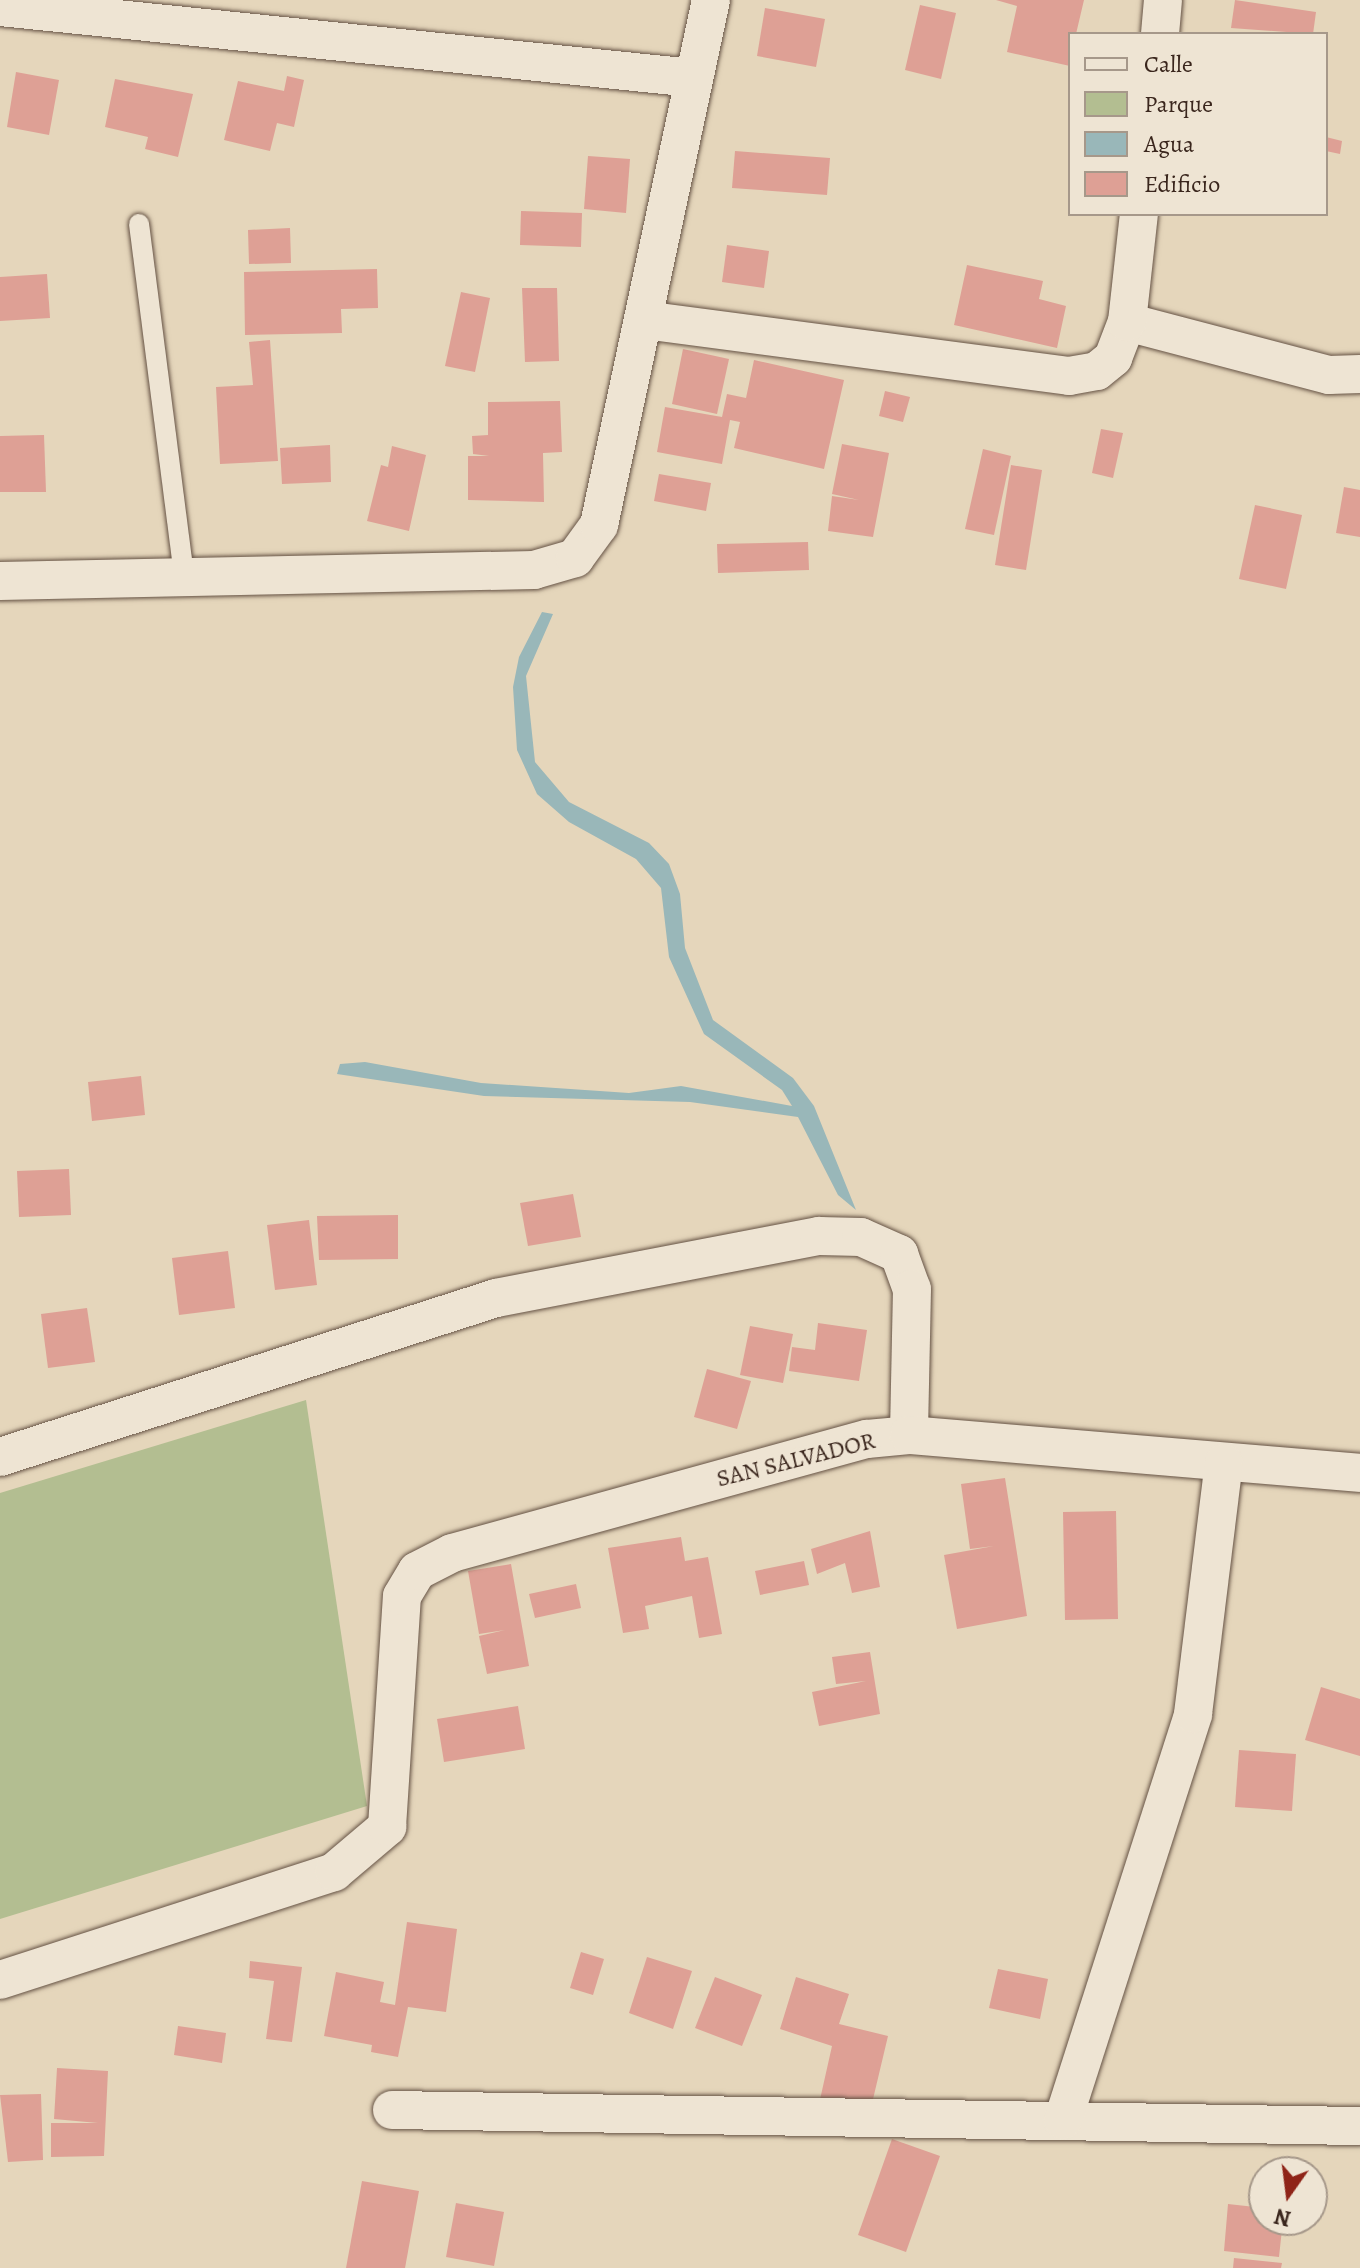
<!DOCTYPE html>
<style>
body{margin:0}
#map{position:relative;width:1360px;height:2268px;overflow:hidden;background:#e5d6bb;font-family:Alegreya,serif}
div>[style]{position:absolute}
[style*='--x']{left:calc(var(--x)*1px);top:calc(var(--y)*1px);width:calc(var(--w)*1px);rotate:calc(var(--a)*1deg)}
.green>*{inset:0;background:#b3be91}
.water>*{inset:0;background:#99b7b9}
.building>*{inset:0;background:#dea095}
.roads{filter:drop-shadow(0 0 2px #655244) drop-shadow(0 0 2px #655244)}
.lane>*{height:20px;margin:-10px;padding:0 10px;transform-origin:10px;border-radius:10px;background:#eee4d3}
.street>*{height:38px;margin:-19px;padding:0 19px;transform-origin:19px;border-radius:19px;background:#eee4d3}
span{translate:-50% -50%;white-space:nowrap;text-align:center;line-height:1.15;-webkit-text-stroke:6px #eee4d3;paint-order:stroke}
.street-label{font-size:24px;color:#3a261d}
.legend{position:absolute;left:1068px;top:32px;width:260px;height:184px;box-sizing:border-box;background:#eee4d3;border:2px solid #a6988a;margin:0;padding:10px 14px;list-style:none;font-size:24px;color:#3a261d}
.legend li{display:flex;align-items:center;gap:16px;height:40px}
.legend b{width:40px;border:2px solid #a6988a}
.north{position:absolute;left:1248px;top:2156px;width:80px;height:80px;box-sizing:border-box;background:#eee4d3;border:2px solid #a6988a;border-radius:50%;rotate:194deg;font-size:22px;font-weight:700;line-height:32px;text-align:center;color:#3a261d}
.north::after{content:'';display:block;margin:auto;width:28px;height:36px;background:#8f2418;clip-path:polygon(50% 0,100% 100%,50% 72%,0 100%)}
</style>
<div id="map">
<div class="green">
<i style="clip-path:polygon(306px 1400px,367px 1806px,0 1919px,0 1493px)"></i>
</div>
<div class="water">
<i style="clip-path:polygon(542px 612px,553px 614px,526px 676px,535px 762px,569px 802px,649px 843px,669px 864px,680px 894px,685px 948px,713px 1020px,793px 1078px,814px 1106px,856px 1210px,838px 1195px,798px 1117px,690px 1102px,484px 1096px,337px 1074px,340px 1064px,365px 1062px,481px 1083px,629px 1093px,681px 1086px,792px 1106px,782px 1090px,704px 1034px,669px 957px,661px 888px,636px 859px,569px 822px,537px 794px,517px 750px,513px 687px,519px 657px)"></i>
</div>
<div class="building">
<i style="clip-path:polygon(996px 0,1084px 0,1076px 34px,1070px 34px,1070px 66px,1007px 52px,1017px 6px)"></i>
<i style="clip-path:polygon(1235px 0,1316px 12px,1313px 34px,1231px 28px)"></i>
<i style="clip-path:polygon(920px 5px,956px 13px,941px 79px,905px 70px)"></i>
<i style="clip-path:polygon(765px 8px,825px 19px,816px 67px,757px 56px)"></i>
<i style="clip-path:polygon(16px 72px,59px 80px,49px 135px,7px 127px)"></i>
<i style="clip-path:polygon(287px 76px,304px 80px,294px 127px,277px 123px,270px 151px,224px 140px,238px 81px,284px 91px)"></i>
<i style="clip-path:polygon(115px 79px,193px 94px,178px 157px,145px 149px,148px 137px,105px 127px)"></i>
<i style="clip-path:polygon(1326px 137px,1342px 141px,1340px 154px,1326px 151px)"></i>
<i style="clip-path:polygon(735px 151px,830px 158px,827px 195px,732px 188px)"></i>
<i style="clip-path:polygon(588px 156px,630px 159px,626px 213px,584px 209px)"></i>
<i style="clip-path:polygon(521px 211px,582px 213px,581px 247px,520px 245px)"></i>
<i style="clip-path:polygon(290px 228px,291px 263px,249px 264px,248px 230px)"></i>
<i style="clip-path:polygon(727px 245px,769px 251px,764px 288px,722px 282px)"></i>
<i style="clip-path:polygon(967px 265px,1043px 281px,1039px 299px,1066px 306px,1057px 348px,954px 325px)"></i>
<i style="clip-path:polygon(377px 269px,378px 308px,341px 309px,342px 333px,245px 335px,244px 272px)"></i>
<i style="clip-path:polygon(47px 274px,50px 318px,0 321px,0 277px)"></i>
<i style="clip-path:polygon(522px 288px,557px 288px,559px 361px,525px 362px)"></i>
<i style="clip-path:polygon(461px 292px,490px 298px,475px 372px,445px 366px)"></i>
<i style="clip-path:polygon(270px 340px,278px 461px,220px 464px,216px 387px,253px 385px,249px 342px)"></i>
<i style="clip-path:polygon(683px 349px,729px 359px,717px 414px,672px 404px)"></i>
<i style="clip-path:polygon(754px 360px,844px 380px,824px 469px,734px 448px,740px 422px,730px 420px,722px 464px,657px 452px,665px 407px,722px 417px,727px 394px,746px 398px)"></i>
<i style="clip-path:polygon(885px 391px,910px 397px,903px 422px,879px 416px)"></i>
<i style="clip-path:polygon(560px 401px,562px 452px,543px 453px,544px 502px,468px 500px,468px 456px,489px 456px,473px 454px,472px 436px,488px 435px,488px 402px)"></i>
<i style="clip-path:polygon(1101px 429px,1123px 433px,1113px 478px,1092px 473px)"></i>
<i style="clip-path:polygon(44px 435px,46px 492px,0 492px,0 436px)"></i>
<i style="clip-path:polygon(842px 444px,889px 453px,873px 537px,828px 531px,832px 496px,859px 500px,832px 494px)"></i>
<i style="clip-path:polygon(330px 445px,331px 482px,282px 484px,280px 448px)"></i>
<i style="clip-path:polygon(392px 446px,426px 455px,409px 531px,367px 521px,381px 465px,388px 467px)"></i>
<i style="clip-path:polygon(983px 449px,1011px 456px,994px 535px,965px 529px)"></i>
<i style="clip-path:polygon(1011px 465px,1042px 470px,1026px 570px,995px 565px)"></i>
<i style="clip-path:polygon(659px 474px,711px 483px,706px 511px,654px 501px)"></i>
<i style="clip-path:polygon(1344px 487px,1360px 490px,1360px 537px,1336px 533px)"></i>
<i style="clip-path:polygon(1255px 505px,1302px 515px,1286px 589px,1239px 579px)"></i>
<i style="clip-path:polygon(808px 542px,809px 570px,718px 573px,717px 544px)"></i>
<i style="clip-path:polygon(141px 1076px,145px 1115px,92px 1121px,88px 1082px)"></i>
<i style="clip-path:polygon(69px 1169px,71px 1215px,19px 1217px,17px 1171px)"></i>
<i style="clip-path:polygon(573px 1194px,581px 1237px,528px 1246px,520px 1203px)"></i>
<i style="clip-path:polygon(398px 1215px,398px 1259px,319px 1260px,317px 1216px)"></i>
<i style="clip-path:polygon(309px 1220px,317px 1285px,275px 1290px,267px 1225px)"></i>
<i style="clip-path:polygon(228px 1251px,235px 1308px,179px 1315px,172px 1258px)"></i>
<i style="clip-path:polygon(87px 1308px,95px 1362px,48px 1368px,41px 1314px)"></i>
<i style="clip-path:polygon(818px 1323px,867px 1330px,859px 1381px,789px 1371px,792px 1347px,815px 1350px)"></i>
<i style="clip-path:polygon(750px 1326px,793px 1334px,783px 1383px,740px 1375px)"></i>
<i style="clip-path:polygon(707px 1369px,751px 1381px,737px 1429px,694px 1417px)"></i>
<i style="clip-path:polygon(1005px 1478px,1027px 1616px,957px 1629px,944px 1555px,994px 1546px,970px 1549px,961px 1484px)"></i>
<i style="clip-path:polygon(1116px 1511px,1118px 1619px,1065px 1620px,1063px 1512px)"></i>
<i style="clip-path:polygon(870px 1531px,880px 1587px,852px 1593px,845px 1563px,817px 1574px,811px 1549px)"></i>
<i style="clip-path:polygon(681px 1537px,685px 1561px,708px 1557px,722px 1634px,699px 1638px,692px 1596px,645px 1606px,649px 1629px,623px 1633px,608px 1548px)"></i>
<i style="clip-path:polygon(804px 1561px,809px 1585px,760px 1595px,755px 1571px)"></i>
<i style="clip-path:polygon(511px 1564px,529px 1666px,487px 1674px,479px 1636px,505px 1630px,479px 1634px,468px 1571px)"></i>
<i style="clip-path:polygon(576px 1584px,581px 1608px,535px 1618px,529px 1594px)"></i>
<i style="clip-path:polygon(870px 1652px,880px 1714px,819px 1726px,812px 1692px,866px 1681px,836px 1684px,832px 1657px)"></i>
<i style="clip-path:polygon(1321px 1687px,1360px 1699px,1360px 1756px,1305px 1740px)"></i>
<i style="clip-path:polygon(518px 1706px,525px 1749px,444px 1762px,437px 1719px)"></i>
<i style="clip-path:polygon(1239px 1750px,1296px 1754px,1292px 1811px,1235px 1807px)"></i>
<i style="clip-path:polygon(407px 1922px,457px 1929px,446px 2012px,408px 2007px,398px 2057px,371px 2052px,372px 2045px,324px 2036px,336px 1972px,384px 1982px,380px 2002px,395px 2005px)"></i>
<i style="clip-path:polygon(581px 1952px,604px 1959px,593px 1995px,570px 1988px)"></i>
<i style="clip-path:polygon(647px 1957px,692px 1971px,673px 2029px,629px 2013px)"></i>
<i style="clip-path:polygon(250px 1961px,302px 1967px,292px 2042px,266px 2039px,274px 1981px,249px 1978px)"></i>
<i style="clip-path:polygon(998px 1969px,1048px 1979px,1040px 2019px,989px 2008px)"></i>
<i style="clip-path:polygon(715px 1977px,762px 1995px,742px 2046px,695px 2028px)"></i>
<i style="clip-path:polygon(796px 1977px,849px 1994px,839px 2024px,888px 2036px,869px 2116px,819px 2104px,832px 2046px,780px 2029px)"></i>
<i style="clip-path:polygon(178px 2026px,226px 2033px,222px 2063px,174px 2055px)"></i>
<i style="clip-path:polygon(57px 2068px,108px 2071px,104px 2156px,51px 2157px,51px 2123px,98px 2123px,54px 2119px)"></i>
<i style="clip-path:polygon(41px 2094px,43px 2160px,8px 2162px,0 2095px)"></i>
<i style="clip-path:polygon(892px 2139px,940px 2156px,906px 2252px,858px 2235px)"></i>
<i style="clip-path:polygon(362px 2181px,419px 2191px,405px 2268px,346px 2268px)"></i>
<i style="clip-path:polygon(456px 2203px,504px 2212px,494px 2266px,446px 2257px)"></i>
<i style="clip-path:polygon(1228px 2204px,1264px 2208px,1264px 2220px,1283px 2220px,1279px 2257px,1224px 2251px)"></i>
<i style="clip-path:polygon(1234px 2258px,1282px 2263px,1281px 2268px,1233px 2268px)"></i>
</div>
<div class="roads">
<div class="lane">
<i style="--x:139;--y:224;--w:356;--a:82.7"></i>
</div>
<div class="street">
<i style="--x:0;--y:7;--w:697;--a:5.85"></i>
<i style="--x:1160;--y:34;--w:34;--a:-85"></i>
<i style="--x:644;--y:320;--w:429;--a:7.5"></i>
<i style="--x:1069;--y:376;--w:28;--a:-10"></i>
<i style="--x:1097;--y:371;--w:21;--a:-39"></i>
<i style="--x:1113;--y:358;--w:39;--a:-69"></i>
<i style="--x:1127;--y:322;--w:209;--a:14.7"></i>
<i style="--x:1329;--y:375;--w:31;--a:-2"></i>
<i style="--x:1127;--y:322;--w:109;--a:-83.7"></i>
<i style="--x:0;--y:581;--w:534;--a:-1.18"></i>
<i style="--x:534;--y:570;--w:43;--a:-16.3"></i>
<i style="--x:575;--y:558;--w:41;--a:-54"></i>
<i style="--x:599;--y:525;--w:537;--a:-77.96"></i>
<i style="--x:0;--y:1457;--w:521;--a:-17.77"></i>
<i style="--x:496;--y:1298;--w:329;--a:-10.9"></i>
<i style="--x:819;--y:1236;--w:42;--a:1.4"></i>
<i style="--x:861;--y:1237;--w:42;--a:24.1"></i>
<i style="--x:899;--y:1254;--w:37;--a:70"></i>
<i style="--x:912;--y:1289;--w:146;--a:91.2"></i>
<i style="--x:0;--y:1980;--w:351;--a:-17.9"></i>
<i style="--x:334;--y:1872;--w:70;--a:-40.3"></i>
<i style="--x:387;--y:1827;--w:231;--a:-86.3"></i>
<i style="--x:402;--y:1596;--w:29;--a:-59"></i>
<i style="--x:417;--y:1571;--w:39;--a:-27"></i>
<i style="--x:452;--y:1553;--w:430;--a:-15.4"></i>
<i style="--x:867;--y:1439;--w:42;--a:-5.4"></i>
<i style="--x:909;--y:1435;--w:453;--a:4.8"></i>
<i style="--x:392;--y:2110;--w:968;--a:0.95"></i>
<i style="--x:1063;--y:2120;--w:426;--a:-72.2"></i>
<i style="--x:1193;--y:1714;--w:253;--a:-83"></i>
</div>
</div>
<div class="street-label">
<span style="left:796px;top:1460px;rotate:-14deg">SAN SALVADOR</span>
</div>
<ul class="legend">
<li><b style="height:10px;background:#eee4d3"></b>Calle</li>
<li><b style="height:22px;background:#b3be91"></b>Parque</li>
<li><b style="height:22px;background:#99b7b9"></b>Agua</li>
<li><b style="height:22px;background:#dea095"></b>Edificio</li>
</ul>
<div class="north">N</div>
</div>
